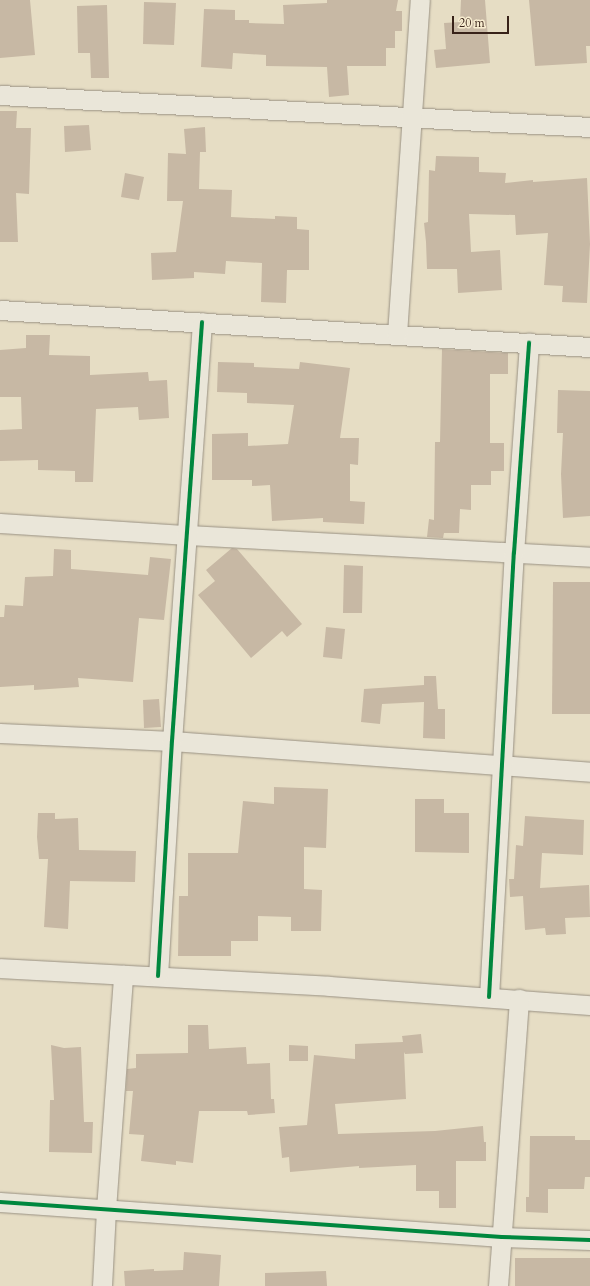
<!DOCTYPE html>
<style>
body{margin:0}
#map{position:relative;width:590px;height:1286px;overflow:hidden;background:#e6ddc4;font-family:Cardo,serif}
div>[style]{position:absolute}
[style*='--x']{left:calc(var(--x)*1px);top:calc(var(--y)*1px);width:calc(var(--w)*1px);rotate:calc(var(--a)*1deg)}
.building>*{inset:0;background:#c7b8a4}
.roads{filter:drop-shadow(0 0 1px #999183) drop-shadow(0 0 1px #999183)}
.minor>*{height:19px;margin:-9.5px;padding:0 9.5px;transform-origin:9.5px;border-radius:9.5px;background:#eae6d9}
.cycleway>*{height:4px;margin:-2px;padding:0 2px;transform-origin:2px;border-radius:2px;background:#00873e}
span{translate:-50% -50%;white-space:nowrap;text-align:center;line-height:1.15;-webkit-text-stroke:3px #f8edd0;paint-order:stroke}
.scale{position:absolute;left:452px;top:16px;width:57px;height:18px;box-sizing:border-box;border:2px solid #382219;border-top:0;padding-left:5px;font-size:12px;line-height:14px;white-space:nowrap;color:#382219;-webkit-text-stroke:3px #f8edd0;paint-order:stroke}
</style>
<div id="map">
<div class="building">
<i style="clip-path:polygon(0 0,30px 0,35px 55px,0 58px)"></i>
<i style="clip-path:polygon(327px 0,398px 0,396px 11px,402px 11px,402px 31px,395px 31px,395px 48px,386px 48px,386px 66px,347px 66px,349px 95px,329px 97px,327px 67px,266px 66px,266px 55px,233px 53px,232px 69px,201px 67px,204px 9px,235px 10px,235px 20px,249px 20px,249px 23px,284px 24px,283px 5px,327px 3px)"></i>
<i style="clip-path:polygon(461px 0,485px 0,490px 63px,436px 68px,434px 50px,446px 49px,444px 23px,460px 22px)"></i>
<i style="clip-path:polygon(529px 0,590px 0,590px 46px,586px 46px,587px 63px,535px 66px)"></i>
<i style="clip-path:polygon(144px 2px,176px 3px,174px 45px,143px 44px)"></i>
<i style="clip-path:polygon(107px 5px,109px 78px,91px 78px,90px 53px,78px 53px,77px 6px)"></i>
<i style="clip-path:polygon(0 111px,17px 111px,16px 128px,31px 128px,29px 194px,16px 193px,18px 242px,0 242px)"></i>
<i style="clip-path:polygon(89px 125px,91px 150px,65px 152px,64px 126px)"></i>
<i style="clip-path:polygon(205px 127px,206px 152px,200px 152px,199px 189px,232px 190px,231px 217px,275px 219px,275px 216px,297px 217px,297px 229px,309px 230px,309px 270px,287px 270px,286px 303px,261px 302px,262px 263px,226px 261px,225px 274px,194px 272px,194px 278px,152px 280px,151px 253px,176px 252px,183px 201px,167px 201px,168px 153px,186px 154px,184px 129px)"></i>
<i style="clip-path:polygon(436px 156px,479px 157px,479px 172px,506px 173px,505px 183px,533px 180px,533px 182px,587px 178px,590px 244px,587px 303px,562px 302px,563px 286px,544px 285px,548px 233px,516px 235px,515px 215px,469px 214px,471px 252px,500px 250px,502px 290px,458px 293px,457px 269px,427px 269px,426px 242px,424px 223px,428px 222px,429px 170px,435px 171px)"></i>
<i style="clip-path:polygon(125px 173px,144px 177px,139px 200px,121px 197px)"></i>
<i style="clip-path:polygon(26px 335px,50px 335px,49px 355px,90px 356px,90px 375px,148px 372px,149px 381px,167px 380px,169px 418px,139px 420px,138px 407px,96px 409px,93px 482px,75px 482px,75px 471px,38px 470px,38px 460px,0 461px,0 430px,22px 429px,21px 397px,0 397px,0 350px,26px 348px)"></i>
<i style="clip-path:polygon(442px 349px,508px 353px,508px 374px,490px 374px,490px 443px,504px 443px,504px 471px,491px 471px,491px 485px,471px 485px,471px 510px,460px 509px,459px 533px,444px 533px,443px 538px,427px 537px,429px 519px,434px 520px,435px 442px,440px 442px)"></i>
<i style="clip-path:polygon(218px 362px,254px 363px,254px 367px,299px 369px,300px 362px,350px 368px,340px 438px,359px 438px,358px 465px,350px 464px,350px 501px,365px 502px,364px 524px,323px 522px,323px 518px,272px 521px,270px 485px,252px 486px,252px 480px,212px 480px,212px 434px,248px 433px,248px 446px,288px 444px,294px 405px,247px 403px,247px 393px,217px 392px)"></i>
<i style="clip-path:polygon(558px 390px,590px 391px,590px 516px,563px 518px,561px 474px,563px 433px,557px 433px)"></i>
<i style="clip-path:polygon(232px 548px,237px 549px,302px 624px,287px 637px,282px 631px,251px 658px,198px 595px,215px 581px,206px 570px)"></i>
<i style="clip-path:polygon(54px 549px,71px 550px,71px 569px,148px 575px,150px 557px,171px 559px,164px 620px,139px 618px,133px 682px,78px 678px,79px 687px,34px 690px,34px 685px,0 687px,0 617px,4px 617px,5px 605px,23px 606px,25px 577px,53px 576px)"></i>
<i style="clip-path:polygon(344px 565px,363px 566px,362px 613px,343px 613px)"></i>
<i style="clip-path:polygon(553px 582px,590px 582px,590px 714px,552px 714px)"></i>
<i style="clip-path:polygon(326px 627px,345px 629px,342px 659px,323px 657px)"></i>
<i style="clip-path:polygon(424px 676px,436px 676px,438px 709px,445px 709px,445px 739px,423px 738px,424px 702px,382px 704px,380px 724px,361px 722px,364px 689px,424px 685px)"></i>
<i style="clip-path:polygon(159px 699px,161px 727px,144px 728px,143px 700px)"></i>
<i style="clip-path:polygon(274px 787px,328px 789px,326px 848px,304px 847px,304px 889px,322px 890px,321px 931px,291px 931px,291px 917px,258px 916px,258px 941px,231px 941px,231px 956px,178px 956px,179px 896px,188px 896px,188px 853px,238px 853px,243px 801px,274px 804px)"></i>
<i style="clip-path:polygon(415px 799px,444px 799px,444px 813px,469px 813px,469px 853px,415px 852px)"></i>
<i style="clip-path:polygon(38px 813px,55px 813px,55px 819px,78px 818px,79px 850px,136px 851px,135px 882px,70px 881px,68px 929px,44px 927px,48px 859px,39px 859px,37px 837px)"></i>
<i style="clip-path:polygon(525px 816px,584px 820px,583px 855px,542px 853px,540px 888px,589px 885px,590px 917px,565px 918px,566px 934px,546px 935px,545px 928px,525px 930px,523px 896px,510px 897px,509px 879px,514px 879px,516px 845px,523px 846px)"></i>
<i style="clip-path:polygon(188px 1025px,208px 1025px,209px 1049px,246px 1047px,247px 1064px,270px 1063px,271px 1099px,274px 1099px,275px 1113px,248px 1115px,247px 1111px,199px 1111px,193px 1163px,176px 1161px,176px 1165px,141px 1161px,144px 1135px,129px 1134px,133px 1091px,126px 1091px,127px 1069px,136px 1068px,136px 1054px,188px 1053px)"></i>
<i style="clip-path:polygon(421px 1034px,423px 1053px,405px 1054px,404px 1052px,406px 1099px,335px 1104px,338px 1134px,435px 1131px,483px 1126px,484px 1142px,486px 1142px,486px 1161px,456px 1161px,456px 1208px,439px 1208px,439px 1191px,416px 1191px,416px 1165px,359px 1168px,359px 1166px,290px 1172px,289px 1157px,282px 1158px,279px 1127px,307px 1125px,314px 1055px,355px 1059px,355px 1044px,403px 1042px,402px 1036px)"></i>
<i style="clip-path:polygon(51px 1045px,64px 1048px,81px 1047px,84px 1122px,93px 1122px,92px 1153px,49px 1152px,50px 1100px,54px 1100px)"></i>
<i style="clip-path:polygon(289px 1045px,308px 1046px,308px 1061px,289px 1061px)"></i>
<i style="clip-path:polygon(530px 1136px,575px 1136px,575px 1140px,590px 1140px,590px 1177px,585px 1177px,584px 1189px,548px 1189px,548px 1213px,526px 1212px,526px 1197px,529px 1197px)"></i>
<i style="clip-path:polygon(184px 1252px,221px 1255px,219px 1286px,125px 1286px,124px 1271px,154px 1269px,154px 1271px,183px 1270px)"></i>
<i style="clip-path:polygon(515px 1258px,590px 1258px,590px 1286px,515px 1286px)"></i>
<i style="clip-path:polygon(326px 1271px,327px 1286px,265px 1286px,265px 1273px)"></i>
</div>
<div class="roads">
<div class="minor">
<i style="--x:0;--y:95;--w:591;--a:3.1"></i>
<i style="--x:0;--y:310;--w:591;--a:3.59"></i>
<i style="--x:397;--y:334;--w:335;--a:-86.1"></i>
<i style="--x:0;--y:523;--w:188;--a:3.7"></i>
<i style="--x:188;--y:535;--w:403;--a:3.1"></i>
<i style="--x:0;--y:733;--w:172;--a:2.7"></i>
<i style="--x:172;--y:741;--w:419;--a:4.2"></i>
<i style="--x:0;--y:968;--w:329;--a:3.1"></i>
<i style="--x:329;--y:986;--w:262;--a:4.2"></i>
<i style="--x:158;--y:976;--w:235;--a:-86.6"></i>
<i style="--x:172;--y:741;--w:420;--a:-85.9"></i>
<i style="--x:489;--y:997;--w:445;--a:-86.8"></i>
<i style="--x:514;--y:553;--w:211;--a:-85.9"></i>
<i style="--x:0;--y:1202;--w:503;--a:3.99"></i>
<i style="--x:502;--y:1237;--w:88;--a:2"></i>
<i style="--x:102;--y:1286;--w:77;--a:-87"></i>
<i style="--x:106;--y:1209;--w:235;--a:-85.8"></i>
<i style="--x:498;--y:1286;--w:288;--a:-85.8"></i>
</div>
</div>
<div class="cycleway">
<i style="--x:158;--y:976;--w:235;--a:-86.6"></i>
<i style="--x:172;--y:741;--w:420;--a:-85.9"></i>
<i style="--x:489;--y:997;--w:445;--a:-86.8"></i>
<i style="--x:514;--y:553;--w:211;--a:-85.9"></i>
<i style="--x:0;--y:1202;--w:503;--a:3.99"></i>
<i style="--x:502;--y:1237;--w:88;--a:2"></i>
</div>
<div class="scale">20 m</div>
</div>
